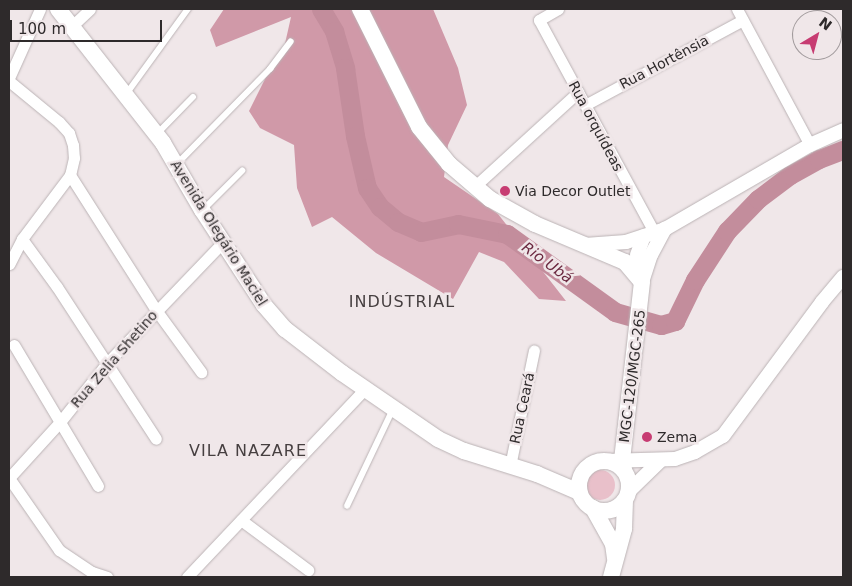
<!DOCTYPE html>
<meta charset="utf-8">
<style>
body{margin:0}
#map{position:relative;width:852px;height:586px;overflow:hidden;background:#f0e7e9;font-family:"DejaVu Sans",sans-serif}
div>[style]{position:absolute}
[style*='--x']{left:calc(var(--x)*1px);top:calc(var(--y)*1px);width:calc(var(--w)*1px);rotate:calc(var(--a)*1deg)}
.green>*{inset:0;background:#e9c0ca}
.round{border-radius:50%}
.forest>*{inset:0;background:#d099a8}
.river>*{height:19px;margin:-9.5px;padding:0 9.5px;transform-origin:9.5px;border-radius:9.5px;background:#c38d9c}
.roads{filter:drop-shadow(0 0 1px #bbb3b5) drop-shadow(0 0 1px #bbb3b5)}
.service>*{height:5.5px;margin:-2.75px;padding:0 2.75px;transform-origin:2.75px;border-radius:2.75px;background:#fff}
.minor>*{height:11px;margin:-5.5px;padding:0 5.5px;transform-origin:5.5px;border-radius:5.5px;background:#fff}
.tertiary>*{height:14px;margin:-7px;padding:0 7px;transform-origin:7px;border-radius:7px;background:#fff}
.secondary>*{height:16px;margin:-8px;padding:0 8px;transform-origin:8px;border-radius:8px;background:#fff}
.secondary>.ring{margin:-8px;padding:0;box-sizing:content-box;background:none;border:16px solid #fff;border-radius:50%}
.dots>*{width:14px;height:14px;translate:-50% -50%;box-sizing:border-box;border:2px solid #f0e7e9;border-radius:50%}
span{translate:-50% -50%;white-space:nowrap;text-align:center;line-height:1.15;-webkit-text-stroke:5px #f0e7e9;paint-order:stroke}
.street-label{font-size:14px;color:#2e2a2b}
.poi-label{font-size:14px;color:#2e2a2b}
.left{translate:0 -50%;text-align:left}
.water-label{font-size:15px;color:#6c2a41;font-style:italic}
.quarter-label{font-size:16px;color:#463f40;letter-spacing:1px}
.frame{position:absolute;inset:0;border:10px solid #2e2a2b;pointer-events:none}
.north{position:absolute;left:792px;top:10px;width:50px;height:50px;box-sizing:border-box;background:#f0e7e9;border:1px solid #a29b9d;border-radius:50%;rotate:37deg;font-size:14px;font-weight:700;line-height:20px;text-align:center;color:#2e2a2b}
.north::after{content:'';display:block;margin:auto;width:18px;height:22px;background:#c73c72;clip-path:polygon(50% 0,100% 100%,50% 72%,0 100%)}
.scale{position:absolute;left:10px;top:20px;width:152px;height:22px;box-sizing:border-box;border:2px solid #2e2a2b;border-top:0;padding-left:6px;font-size:15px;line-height:18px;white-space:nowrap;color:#2e2a2b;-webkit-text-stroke:4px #f0e7e9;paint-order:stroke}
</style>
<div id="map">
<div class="green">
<i class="round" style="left:585px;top:470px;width:30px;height:30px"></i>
</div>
<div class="forest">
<i style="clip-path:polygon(224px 9px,433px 9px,458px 68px,467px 105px,448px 145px,444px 177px,498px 214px,566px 301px,539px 299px,504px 262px,479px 252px,453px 299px,376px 253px,332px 217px,312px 227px,297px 188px,294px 145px,260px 128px,249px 111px,270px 69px,284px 48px,291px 17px,216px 47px,210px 30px)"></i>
</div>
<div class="river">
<i style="--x:321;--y:9;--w:26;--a:59"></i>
<i style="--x:334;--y:31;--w:39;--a:73"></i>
<i style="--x:345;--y:68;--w:69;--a:81.6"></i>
<i style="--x:355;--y:136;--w:53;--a:77"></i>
<i style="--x:367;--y:188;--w:23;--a:56"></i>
<i style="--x:380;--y:207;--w:23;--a:40"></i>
<i style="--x:398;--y:222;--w:25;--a:23"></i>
<i style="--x:421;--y:232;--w:38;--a:-12"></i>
<i style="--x:458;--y:224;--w:50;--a:11.5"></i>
<i style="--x:507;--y:234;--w:133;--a:35.8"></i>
<i style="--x:615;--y:312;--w:48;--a:15.8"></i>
<i style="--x:661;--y:325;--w:15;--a:-16"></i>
<i style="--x:675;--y:321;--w:46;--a:-64"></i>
<i style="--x:695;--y:280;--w:59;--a:-56.9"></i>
<i style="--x:727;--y:231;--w:45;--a:-45.9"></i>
<i style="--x:758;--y:199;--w:40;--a:-37"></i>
<i style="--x:790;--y:175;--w:33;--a:-29"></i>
<i style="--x:819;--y:159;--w:26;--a:-21"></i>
</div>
<div class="roads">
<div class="service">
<i style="--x:127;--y:93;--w:104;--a:-54"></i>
<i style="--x:158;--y:133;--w:50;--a:-45.8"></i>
<i style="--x:178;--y:163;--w:132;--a:-45.6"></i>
<i style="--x:270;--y:69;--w:34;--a:-53"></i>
<i style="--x:204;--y:209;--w:54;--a:-45"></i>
<i style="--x:347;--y:506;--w:107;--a:-64.6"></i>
</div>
<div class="minor">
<i style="--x:558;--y:9;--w:22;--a:150"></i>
<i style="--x:539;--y:20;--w:241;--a:61.5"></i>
<i style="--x:737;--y:9;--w:154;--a:61.8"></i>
<i style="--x:73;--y:25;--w:23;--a:-43"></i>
<i style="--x:9;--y:78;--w:76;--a:-65.8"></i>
<i style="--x:9;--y:81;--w:65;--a:39.4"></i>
<i style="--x:59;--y:122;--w:15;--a:48"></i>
<i style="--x:69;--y:133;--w:13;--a:72"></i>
<i style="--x:73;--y:145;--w:13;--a:86"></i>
<i style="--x:74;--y:158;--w:17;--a:103"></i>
<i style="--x:70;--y:175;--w:80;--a:126.9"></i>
<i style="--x:22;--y:239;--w:28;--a:117"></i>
<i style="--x:585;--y:105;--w:179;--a:-28.3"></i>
<i style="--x:70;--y:175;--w:160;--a:57.5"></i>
<i style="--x:156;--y:310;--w:77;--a:54"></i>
<i style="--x:474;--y:187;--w:141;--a:-42.4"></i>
<i style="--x:22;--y:239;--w:59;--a:53.9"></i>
<i style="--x:57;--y:287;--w:181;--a:56.9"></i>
<i style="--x:14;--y:345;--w:164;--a:59.2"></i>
<i style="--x:510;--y:466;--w:118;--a:-78.3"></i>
<i style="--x:9;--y:478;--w:76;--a:-47.7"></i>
<i style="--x:60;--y:422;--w:75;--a:-51.5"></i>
<i style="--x:107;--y:363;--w:168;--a:-46.2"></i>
<i style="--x:9;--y:478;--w:88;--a:55.2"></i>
<i style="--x:59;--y:550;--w:40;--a:34"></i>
<i style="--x:92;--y:572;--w:16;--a:18"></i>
<i style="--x:241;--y:520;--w:84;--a:36.7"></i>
<i style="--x:187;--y:577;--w:259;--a:-46.6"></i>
</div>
<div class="tertiary">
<i style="--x:585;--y:245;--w:41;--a:-4.2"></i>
<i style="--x:626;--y:242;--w:41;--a:-18.4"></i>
<i style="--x:665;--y:229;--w:168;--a:-30.1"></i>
<i style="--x:810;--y:145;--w:36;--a:-24"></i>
<i style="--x:641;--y:282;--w:27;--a:-98"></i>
<i style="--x:637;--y:255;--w:20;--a:-70"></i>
<i style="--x:642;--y:282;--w:28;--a:-72"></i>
<i style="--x:651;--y:255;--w:30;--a:-62"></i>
<i style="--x:607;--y:461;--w:68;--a:-1.7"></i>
<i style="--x:675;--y:459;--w:21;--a:-19"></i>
<i style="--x:695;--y:452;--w:32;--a:-30"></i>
<i style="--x:723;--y:436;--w:167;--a:-53.5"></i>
<i style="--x:822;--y:302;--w:33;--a:-50"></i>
<i style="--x:628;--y:492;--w:46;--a:-44.1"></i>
</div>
<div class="secondary">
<i style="--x:58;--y:9;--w:170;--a:51.9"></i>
<i style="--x:163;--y:143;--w:78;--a:59.8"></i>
<i style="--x:202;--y:210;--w:113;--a:56.9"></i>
<i style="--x:264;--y:305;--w:32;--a:49"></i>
<i style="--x:285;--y:329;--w:72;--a:37.7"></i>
<i style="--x:342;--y:373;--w:116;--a:34.5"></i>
<i style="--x:438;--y:439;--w:29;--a:25"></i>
<i style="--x:464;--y:451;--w:77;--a:17.5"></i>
<i style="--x:537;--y:474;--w:46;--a:23.2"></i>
<i style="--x:360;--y:9;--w:132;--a:63.4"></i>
<i style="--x:419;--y:127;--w:48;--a:51"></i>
<i style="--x:449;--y:164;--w:54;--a:40.5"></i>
<i style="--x:490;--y:199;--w:51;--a:29.1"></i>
<i style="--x:535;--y:224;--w:98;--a:22.9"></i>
<i style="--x:625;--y:262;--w:26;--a:50"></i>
<i style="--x:642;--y:282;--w:180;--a:96.4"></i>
<i style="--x:622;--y:461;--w:8;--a:76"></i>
<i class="ring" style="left:579px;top:461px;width:34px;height:34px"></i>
<i style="--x:593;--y:508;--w:41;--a:60.9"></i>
<i style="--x:613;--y:544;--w:14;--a:82"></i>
<i style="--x:611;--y:577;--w:50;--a:-74.8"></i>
<i style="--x:624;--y:529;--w:29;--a:-88"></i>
</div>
</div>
<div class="dots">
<i style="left:505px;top:191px;background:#c73c72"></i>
<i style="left:647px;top:437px;background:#c73c72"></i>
</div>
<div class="street-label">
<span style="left:664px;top:62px;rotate:-28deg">Rua Hortênsia</span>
<span style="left:596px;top:126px;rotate:62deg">Rua orquídeas</span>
<span style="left:219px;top:233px;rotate:58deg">Avenida Olegário Maciel</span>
<span style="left:114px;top:359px;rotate:-49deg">Rua Zelia Shetino</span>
<span style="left:632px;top:376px;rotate:-83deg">MGC-120/MGC-265</span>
<span style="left:522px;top:408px;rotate:-78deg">Rua Ceará</span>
</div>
<div class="poi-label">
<span class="left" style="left:515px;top:191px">Via Decor Outlet</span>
<span class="left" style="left:657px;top:437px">Zema</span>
</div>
<div class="water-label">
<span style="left:547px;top:263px;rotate:36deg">Rio Ubá</span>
</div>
<div class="quarter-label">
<span style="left:402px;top:302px">INDÚSTRIAL</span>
<span style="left:248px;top:451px">VILA NAZARE</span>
</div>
<div class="frame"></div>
<div class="north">N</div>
<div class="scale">100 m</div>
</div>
